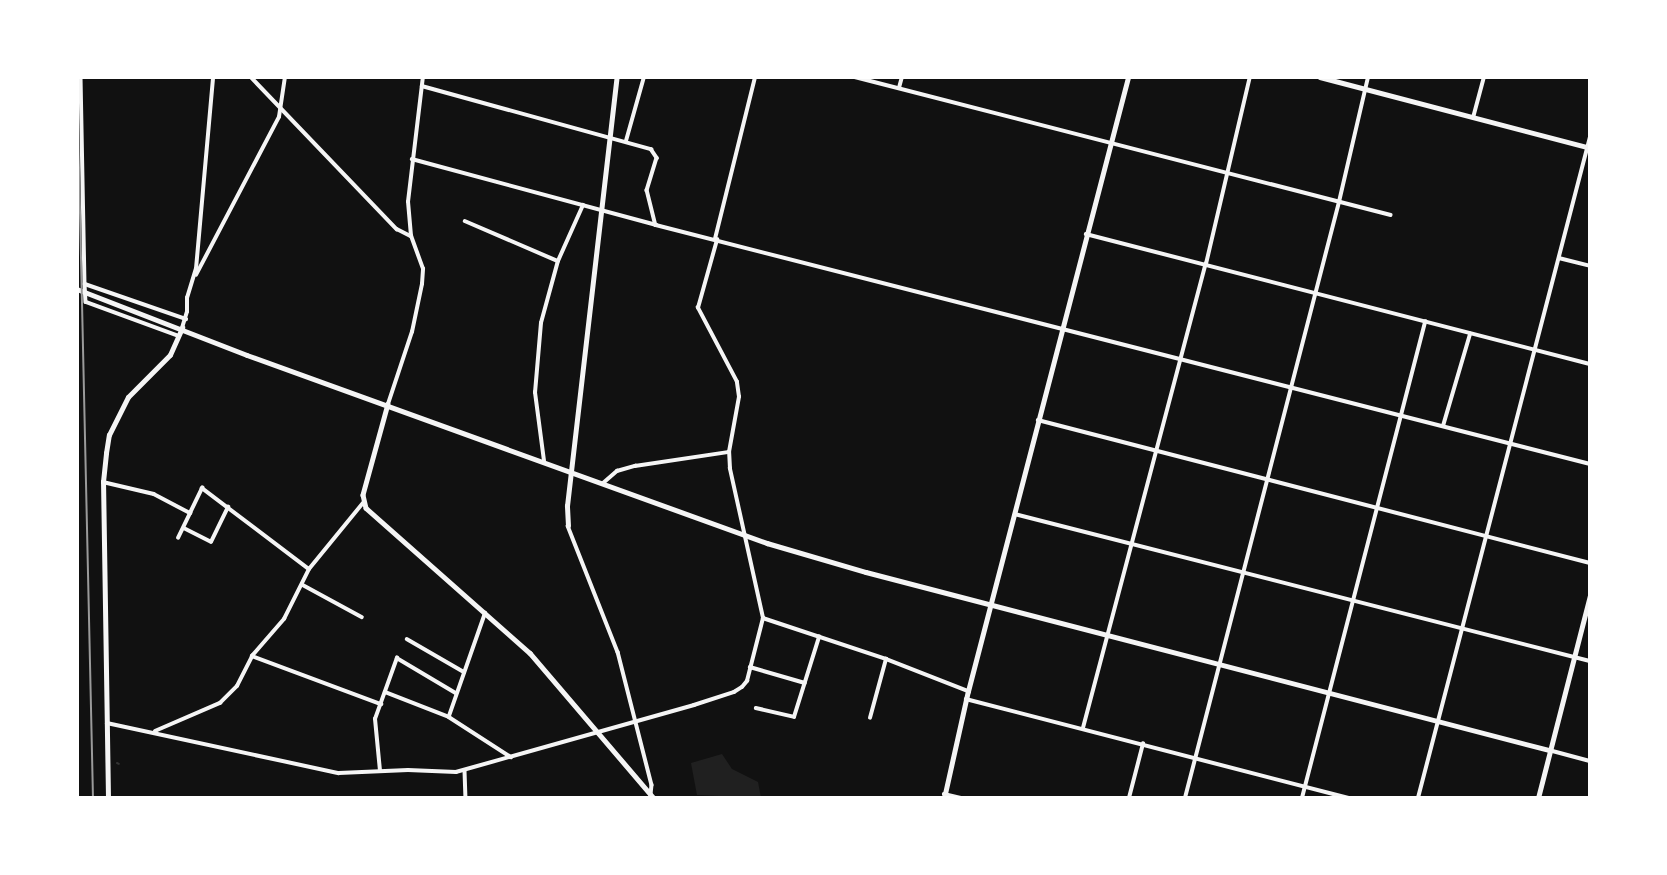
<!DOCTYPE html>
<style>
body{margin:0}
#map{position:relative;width:1667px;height:875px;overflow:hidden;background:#111;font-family:Rubik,sans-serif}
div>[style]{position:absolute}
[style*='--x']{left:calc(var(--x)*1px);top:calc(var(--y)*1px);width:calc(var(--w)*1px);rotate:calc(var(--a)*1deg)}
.green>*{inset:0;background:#202020}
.stream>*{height:2px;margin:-1px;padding:0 1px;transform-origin:1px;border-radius:1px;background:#333}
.minor>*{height:3.5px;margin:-1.75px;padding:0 1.75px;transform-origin:1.75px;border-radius:1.75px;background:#f5f5f5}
.tertiary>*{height:4.5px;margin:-2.25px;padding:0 2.25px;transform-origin:2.25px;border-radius:2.25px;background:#f5f5f5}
.trunk>*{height:5px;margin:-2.5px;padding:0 2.5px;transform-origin:2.5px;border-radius:2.5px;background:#f5f5f5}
.rail>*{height:2px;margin:-1px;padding:0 1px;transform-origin:1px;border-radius:1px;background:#9a9a9a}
span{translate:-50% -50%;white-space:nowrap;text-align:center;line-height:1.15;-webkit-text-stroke:6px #fff;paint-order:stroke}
.frame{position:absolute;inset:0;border:79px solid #fff;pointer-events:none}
</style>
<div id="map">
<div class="green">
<i style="clip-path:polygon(722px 754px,732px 769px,758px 782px,761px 798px,697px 795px,691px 763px)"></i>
</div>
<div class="stream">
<i style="--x:117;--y:763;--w:2;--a:27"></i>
</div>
<div class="minor">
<i style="--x:81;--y:77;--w:207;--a:88.9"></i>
<i style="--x:85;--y:284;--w:107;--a:19.1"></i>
<i style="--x:251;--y:77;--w:211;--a:46.2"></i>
<i style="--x:397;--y:229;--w:16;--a:27"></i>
<i style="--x:855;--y:77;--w:553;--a:14.44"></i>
<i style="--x:422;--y:86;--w:238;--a:15.4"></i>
<i style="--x:651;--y:149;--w:11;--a:56"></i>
<i style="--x:657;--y:158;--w:34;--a:107"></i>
<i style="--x:647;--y:190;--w:36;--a:76"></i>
<i style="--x:899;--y:88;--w:11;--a:-75"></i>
<i style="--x:1473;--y:118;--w:42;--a:-75"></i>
<i style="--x:626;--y:141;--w:66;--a:-74.3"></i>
<i style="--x:412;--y:159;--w:253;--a:15.1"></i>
<i style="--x:656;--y:225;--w:964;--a:14.35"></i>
<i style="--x:465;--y:221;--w:101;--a:23.3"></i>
<i style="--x:1086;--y:234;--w:520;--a:14.46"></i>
<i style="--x:715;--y:239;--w:167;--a:-76.1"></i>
<i style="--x:1559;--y:258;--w:32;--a:14"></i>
<i style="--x:196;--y:275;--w:178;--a:-62.3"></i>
<i style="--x:279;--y:117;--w:40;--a:-81.5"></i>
<i style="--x:85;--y:284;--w:18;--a:87"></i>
<i style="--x:86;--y:302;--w:99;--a:20.1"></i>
<i style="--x:182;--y:328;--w:17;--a:-73"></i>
<i style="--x:187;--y:312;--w:14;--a:-90"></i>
<i style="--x:187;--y:298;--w:30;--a:-73"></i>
<i style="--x:196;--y:269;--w:193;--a:-84.9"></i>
<i style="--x:388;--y:404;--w:76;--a:-71.6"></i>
<i style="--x:412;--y:332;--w:49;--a:-78.2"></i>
<i style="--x:422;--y:284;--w:15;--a:-86"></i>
<i style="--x:423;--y:269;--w:35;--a:-110"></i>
<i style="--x:411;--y:236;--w:34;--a:-95"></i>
<i style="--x:408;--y:202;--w:126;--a:-83.2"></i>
<i style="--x:1038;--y:420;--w:570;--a:14.52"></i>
<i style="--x:1443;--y:426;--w:96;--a:-73.6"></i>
<i style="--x:544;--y:461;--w:69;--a:-97.5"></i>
<i style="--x:535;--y:393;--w:70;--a:-85.1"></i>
<i style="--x:541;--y:323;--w:64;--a:-74.7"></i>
<i style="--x:558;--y:261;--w:61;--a:-65.9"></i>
<i style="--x:103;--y:482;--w:52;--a:13.2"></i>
<i style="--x:154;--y:494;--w:41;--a:27.8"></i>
<i style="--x:190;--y:513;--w:28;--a:-64"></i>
<i style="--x:202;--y:488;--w:134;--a:37.1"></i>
<i style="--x:602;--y:484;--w:20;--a:-41"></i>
<i style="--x:617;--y:471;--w:19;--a:-16"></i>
<i style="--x:635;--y:466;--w:95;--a:-8.5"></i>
<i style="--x:1015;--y:514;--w:593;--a:14.34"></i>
<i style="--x:568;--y:526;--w:136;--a:68.4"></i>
<i style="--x:618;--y:652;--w:137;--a:75.7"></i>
<i style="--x:652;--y:785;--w:10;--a:96"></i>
<i style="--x:184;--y:528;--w:30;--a:27"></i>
<i style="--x:211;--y:542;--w:39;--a:-64"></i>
<i style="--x:178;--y:538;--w:28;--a:-64"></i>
<i style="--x:303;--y:585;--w:67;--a:28.5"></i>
<i style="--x:763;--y:618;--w:130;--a:18.4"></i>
<i style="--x:886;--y:659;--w:88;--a:21.3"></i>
<i style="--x:407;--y:639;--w:66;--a:30.1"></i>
<i style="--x:252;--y:656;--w:138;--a:20.4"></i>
<i style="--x:750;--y:667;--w:57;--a:16.2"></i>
<i style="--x:385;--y:692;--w:69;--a:21.3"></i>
<i style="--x:449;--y:717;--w:74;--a:32.8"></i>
<i style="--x:966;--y:699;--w:396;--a:14.5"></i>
<i style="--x:756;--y:708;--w:39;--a:13"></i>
<i style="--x:794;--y:717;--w:84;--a:-72.6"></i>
<i style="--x:449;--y:716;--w:109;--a:-70.7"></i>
<i style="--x:870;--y:718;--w:61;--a:-74.8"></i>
<i style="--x:107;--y:723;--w:237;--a:12.2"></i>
<i style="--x:339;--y:773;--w:69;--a:-2.5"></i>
<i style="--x:408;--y:770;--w:48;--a:2.4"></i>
<i style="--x:456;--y:772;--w:247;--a:-15.7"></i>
<i style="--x:694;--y:705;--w:42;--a:-18"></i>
<i style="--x:734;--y:692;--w:9;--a:-32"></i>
<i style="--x:742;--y:687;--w:8;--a:-50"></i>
<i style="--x:747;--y:681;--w:65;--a:-75.7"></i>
<i style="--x:763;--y:618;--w:153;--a:-102.5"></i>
<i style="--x:730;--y:469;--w:17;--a:-93"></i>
<i style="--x:729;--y:452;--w:56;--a:-79.7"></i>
<i style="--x:739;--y:397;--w:15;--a:-98"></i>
<i style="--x:737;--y:382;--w:84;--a:-117.8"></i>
<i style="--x:698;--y:308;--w:71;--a:-74.4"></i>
<i style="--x:1083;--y:728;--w:480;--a:-75.2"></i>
<i style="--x:1206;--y:264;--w:192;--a:-76.8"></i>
<i style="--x:155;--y:731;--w:71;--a:-23.3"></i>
<i style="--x:220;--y:703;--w:24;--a:-45"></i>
<i style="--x:237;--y:686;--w:34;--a:-63"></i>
<i style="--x:252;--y:656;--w:49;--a:-49.1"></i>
<i style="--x:284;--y:619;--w:56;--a:-63.4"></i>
<i style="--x:309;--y:569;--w:85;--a:-50.7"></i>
<i style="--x:1549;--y:750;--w:42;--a:15"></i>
<i style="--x:380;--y:771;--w:52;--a:-95.5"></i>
<i style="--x:375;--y:719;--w:65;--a:-70.2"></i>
<i style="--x:397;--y:658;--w:69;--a:30.7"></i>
<i style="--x:465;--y:771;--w:27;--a:88"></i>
<i style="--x:944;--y:794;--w:17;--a:13"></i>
<i style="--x:1129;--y:798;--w:56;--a:-75.5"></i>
<i style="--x:1185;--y:798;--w:616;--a:-75.51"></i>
<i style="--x:1339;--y:202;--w:128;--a:-76.9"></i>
<i style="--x:1302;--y:798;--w:492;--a:-75.5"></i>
<i style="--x:1418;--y:798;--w:683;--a:-75.41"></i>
</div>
<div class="tertiary">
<i style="--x:1320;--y:77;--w:279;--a:14.7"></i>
<i style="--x:77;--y:289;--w:182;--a:21.2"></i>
<i style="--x:247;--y:355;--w:553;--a:19.88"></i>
<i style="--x:767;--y:543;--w:103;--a:16.3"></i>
<i style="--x:866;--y:572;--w:706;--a:14.61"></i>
<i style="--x:388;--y:404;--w:94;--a:105.4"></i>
<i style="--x:363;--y:495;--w:13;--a:77"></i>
<i style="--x:366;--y:508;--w:219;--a:41.5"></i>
<i style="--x:530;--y:653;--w:191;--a:49.5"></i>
<i style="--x:568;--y:526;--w:20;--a:-93"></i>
<i style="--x:567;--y:506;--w:432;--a:-83.4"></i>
<i style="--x:108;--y:798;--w:316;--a:-90.9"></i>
<i style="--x:103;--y:482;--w:29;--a:-84"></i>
<i style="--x:106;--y:453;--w:18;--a:-81"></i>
<i style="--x:109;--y:435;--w:42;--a:-63.4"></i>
<i style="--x:128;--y:397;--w:59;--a:-45"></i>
<i style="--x:170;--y:355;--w:30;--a:-66"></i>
<i style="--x:1538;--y:798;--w:209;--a:-75.6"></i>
</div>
<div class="trunk">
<i style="--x:944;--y:798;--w:110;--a:-77.4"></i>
<i style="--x:968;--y:691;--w:635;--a:-75.39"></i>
</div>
<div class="rail">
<i style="--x:77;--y:77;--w:721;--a:88.73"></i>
<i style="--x:77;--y:758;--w:40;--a:88.6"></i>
</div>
<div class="frame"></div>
</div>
